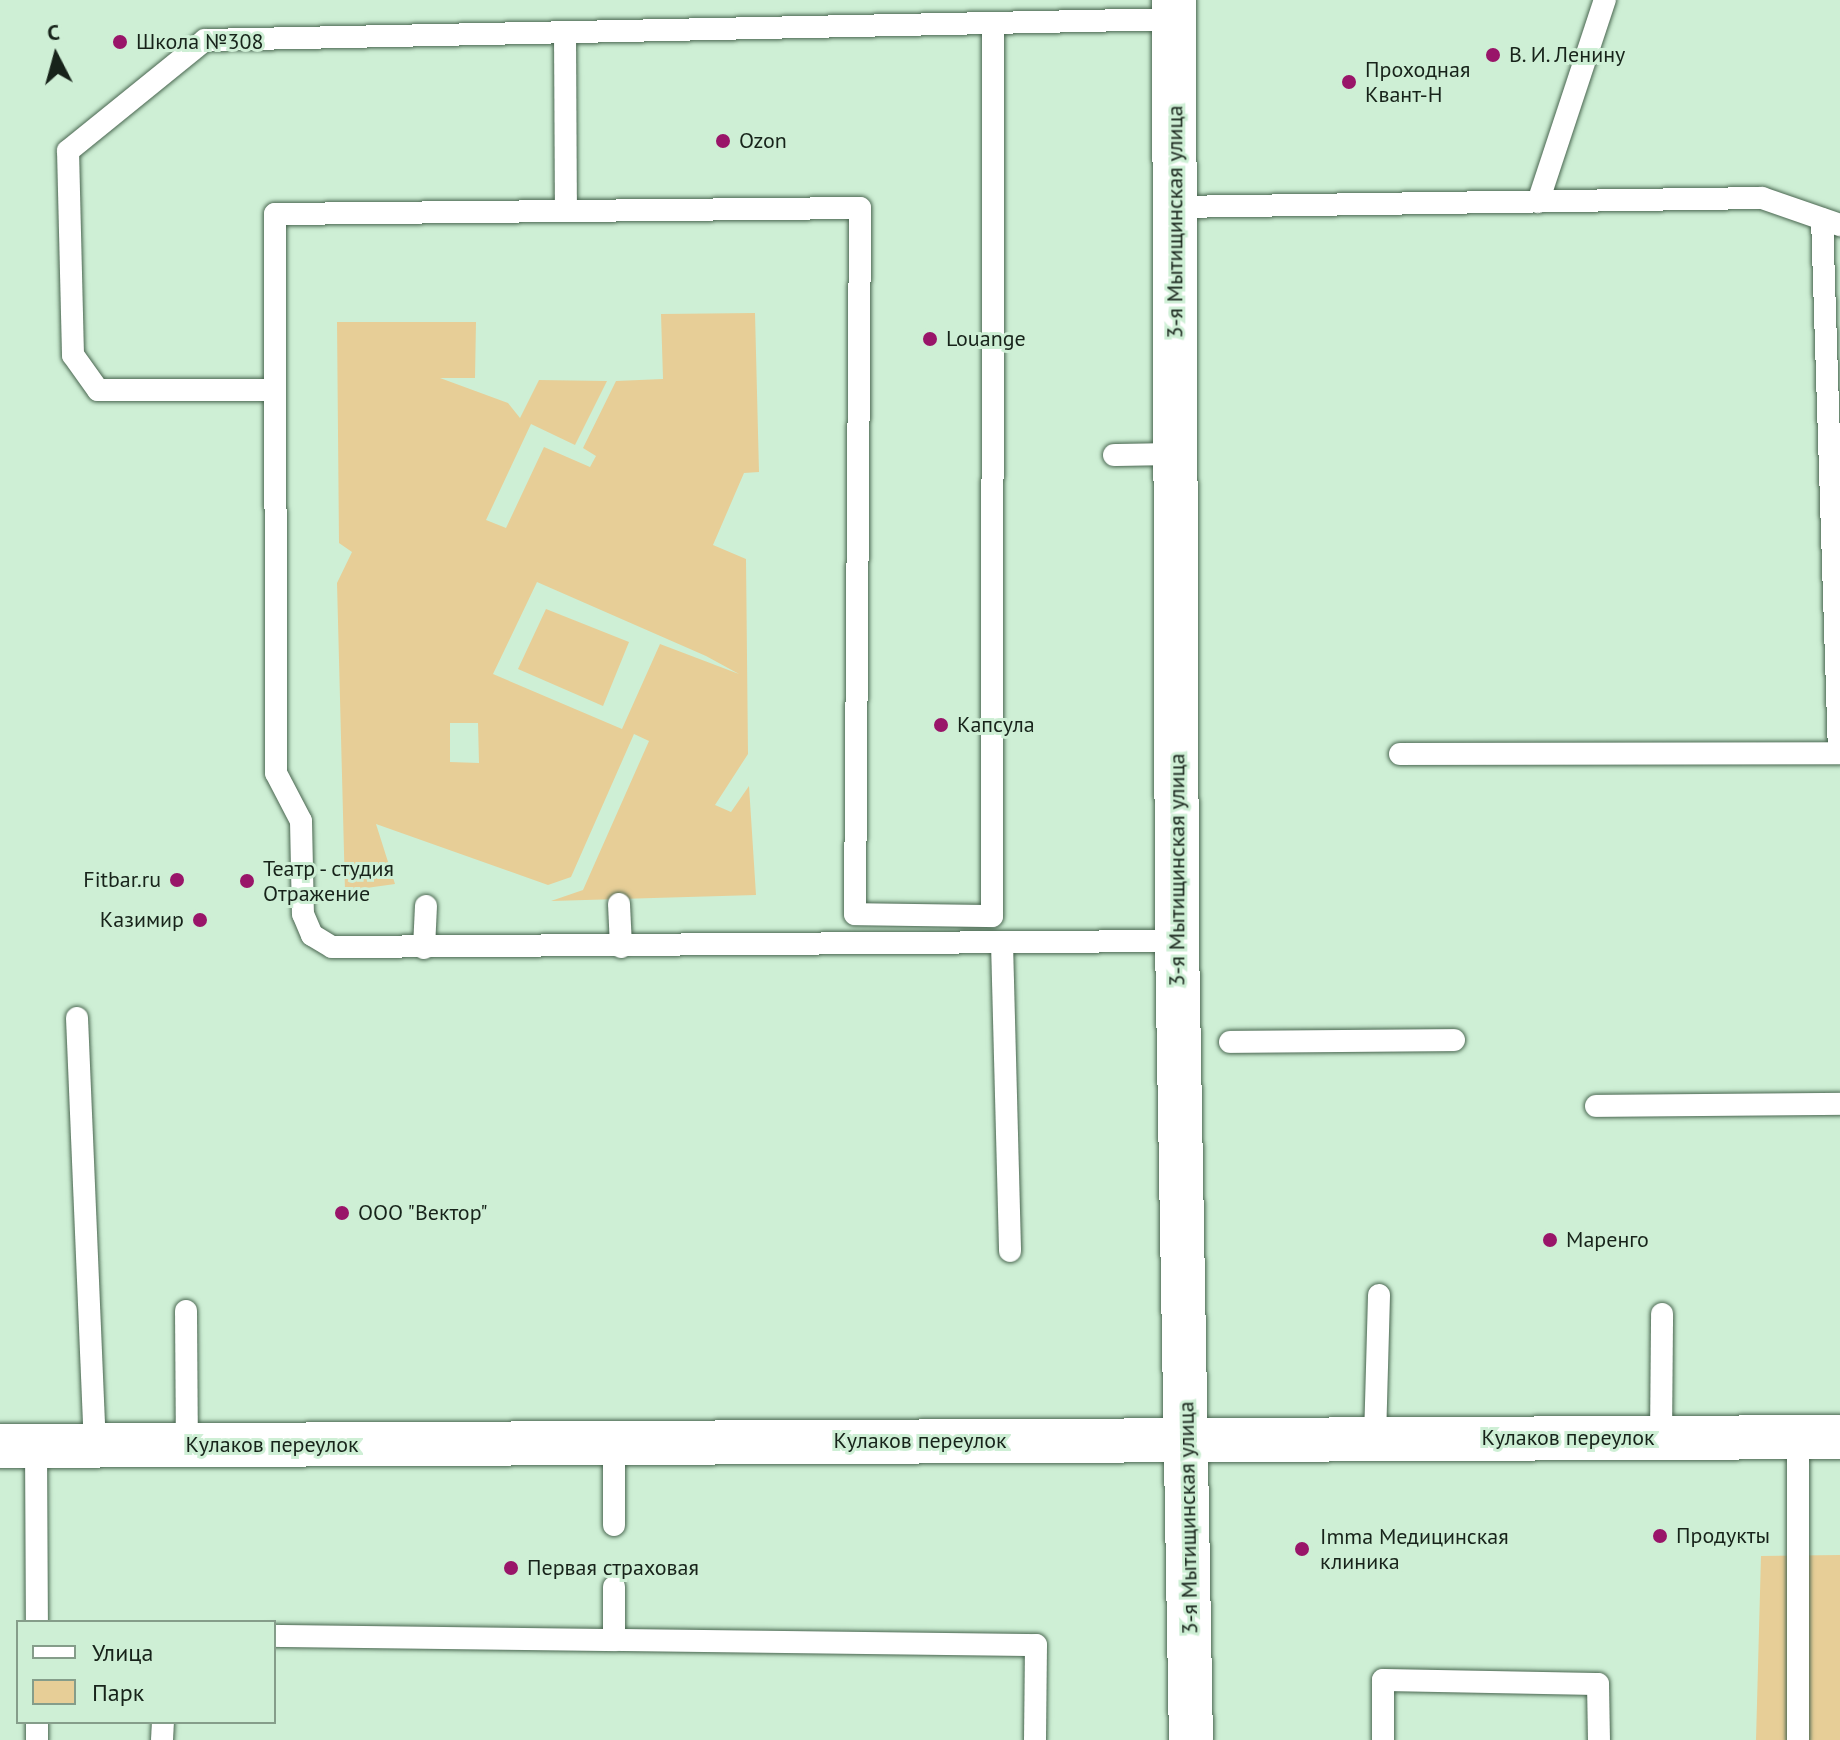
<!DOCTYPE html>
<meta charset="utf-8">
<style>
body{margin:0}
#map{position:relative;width:1840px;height:1740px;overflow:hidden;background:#ceefd5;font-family:"PT Sans",sans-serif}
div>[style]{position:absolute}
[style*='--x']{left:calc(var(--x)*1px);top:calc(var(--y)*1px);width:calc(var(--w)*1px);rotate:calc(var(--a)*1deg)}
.green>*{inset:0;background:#e7ce97}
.roads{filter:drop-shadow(0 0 2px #48654f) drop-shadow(0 0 2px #48654f)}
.service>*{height:22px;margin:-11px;padding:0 11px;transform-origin:11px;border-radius:11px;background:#fff}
.minor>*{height:44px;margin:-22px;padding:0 22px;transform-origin:22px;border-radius:22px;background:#fff}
.tertiary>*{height:44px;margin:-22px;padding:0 22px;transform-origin:22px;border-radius:22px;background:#fff}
.dots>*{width:22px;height:22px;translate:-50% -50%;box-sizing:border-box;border:4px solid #ceefd5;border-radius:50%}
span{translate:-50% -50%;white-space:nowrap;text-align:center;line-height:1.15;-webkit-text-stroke:6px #ceefd5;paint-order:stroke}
.poi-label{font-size:22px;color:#17231a}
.left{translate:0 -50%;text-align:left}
.right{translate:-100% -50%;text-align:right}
.street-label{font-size:22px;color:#17231a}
.legend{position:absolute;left:16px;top:1620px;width:260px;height:104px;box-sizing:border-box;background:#ceefd5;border:2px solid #859d8a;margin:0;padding:10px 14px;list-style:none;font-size:24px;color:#17231a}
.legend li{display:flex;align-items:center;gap:16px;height:40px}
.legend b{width:40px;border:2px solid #859d8a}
.north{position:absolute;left:16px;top:16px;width:80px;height:80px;-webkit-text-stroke:6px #ceefd5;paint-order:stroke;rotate:354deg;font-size:22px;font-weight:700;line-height:32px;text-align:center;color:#17231a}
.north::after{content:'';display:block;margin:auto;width:28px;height:36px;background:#17231a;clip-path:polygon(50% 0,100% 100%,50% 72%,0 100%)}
</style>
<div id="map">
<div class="green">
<i style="clip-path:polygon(evenodd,755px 313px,759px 472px,744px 473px,713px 545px,746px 559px,748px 754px,715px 805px,731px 812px,749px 786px,756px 895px,551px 901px,583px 890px,649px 741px,634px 734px,571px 877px,548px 885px,376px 824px,395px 884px,345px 891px,337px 583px,352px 552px,339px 543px,337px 322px,476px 322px,475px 378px,440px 378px,508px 403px,520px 418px,539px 380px,607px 381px,575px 445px,531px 424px,486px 520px,506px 528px,544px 447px,590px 467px,596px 456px,583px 448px,616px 381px,663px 379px,661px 314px,755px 313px,537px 582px,706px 656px,739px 674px,660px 644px,622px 729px,493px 674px,537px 582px,755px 313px,450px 723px,478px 723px,479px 763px,450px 762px,450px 723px)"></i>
<i style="clip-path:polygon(546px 609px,629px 642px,603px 706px,518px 669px)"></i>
<i style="clip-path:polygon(1840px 1555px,1840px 1740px,1756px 1740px,1761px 1556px)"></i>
</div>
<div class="roads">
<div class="service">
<i style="--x:993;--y:23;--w:893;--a:90.06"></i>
<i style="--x:992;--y:916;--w:137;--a:-179.2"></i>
<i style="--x:855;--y:914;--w:706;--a:-89.59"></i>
<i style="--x:860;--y:208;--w:585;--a:179.41"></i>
<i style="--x:275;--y:214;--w:559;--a:89.9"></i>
<i style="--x:276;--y:773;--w:54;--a:62.5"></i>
<i style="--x:301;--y:821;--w:93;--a:88.8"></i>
<i style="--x:303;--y:914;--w:23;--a:67"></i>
<i style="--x:312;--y:935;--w:23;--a:31"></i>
<i style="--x:332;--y:947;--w:845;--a:-0.41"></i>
<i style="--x:565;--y:33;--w:178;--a:89.7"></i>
<i style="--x:1538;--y:202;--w:213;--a:-71.7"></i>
<i style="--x:1175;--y:207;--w:587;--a:-0.88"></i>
<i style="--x:1762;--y:198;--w:83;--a:19.1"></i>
<i style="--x:274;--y:390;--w:176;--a:180"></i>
<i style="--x:98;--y:390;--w:43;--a:-125.5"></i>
<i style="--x:73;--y:355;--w:204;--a:-91.4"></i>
<i style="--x:68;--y:151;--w:176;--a:-39"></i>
<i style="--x:205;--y:40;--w:970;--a:-1.24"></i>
<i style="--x:1114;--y:455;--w:62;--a:-0.9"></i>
<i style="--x:1400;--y:754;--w:439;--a:-0.1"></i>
<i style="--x:1839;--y:753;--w:534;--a:-91.82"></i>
<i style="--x:619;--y:904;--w:43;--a:87.3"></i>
<i style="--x:1002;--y:943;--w:308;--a:88.5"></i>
<i style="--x:424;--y:948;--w:42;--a:-87.3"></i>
<i style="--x:77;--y:1018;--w:428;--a:87.6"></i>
<i style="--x:1230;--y:1042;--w:224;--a:-0.5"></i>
<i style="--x:1596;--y:1106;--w:244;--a:-0.5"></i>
<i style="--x:186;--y:1311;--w:134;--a:89.6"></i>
<i style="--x:1798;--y:1437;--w:303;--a:90"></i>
<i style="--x:1661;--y:1438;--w:124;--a:-89.5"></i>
<i style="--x:1375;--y:1439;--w:144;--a:-88.4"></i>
<i style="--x:36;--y:1446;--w:176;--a:89.7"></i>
<i style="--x:614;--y:1525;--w:82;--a:-90"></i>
<i style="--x:274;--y:1636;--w:340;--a:0.7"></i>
<i style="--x:614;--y:1640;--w:53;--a:-90"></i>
<i style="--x:614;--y:1640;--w:422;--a:0.7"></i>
<i style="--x:1036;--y:1645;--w:95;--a:90.6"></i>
<i style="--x:37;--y:1722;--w:18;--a:90"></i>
<i style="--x:162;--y:1740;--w:18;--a:-87"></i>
<i style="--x:1383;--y:1740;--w:60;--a:-90"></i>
<i style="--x:1383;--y:1680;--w:215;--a:1.1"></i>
<i style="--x:1598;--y:1684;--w:56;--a:89"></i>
</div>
<div class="minor">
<i style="--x:0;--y:1446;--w:1840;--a:-0.28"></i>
</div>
<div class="tertiary">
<i style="--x:1174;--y:0;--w:941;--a:89.82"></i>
<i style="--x:1177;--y:941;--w:799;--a:89"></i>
</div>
</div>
<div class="dots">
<i style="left:120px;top:42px;background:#991569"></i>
<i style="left:1493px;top:55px;background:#991569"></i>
<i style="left:1349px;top:82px;background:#991569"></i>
<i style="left:723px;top:141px;background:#991569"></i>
<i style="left:930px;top:339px;background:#991569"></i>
<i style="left:941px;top:725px;background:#991569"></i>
<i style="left:177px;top:880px;background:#991569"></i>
<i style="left:247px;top:881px;background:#991569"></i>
<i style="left:200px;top:920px;background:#991569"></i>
<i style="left:342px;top:1213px;background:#991569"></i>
<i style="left:1550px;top:1240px;background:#991569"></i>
<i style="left:1660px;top:1536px;background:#991569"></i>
<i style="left:1302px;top:1549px;background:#991569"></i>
<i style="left:511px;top:1568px;background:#991569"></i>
</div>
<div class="poi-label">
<span class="left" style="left:136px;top:42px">Школа №308</span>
<span class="left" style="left:1509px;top:55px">В. И. Ленину</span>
<span class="left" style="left:1365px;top:82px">Проходная<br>Квант-Н</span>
<span class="left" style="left:739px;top:141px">Ozon</span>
<span class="left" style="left:946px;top:339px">Louange</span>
<span class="left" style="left:957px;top:725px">Капсула</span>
<span class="left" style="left:263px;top:881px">Театр - студия<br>Отражение</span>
<span class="right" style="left:161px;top:880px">Fitbar.ru</span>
<span class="right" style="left:184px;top:920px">Казимир</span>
<span class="left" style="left:358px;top:1213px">ООО "Вектор"</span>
<span class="left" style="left:1566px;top:1240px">Маренго</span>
<span class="left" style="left:1320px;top:1549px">Imma Медицинская<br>клиника</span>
<span class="left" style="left:1676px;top:1536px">Продукты</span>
<span class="left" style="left:527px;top:1568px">Первая страховая</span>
</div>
<div class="street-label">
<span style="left:1175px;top:222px;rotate:-90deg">3-я Мытищинская улица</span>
<span style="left:1177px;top:870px;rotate:-90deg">3-я Мытищинская улица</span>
<span style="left:1568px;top:1438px">Кулаков переулок</span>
<span style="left:920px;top:1441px">Кулаков переулок</span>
<span style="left:272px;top:1445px">Кулаков переулок</span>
<span style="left:1188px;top:1518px;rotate:-91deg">3-я Мытищинская улица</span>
</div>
<ul class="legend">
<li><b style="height:10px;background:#fff"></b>Улица</li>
<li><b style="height:22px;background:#e7ce97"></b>Парк</li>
</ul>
<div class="north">С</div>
</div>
